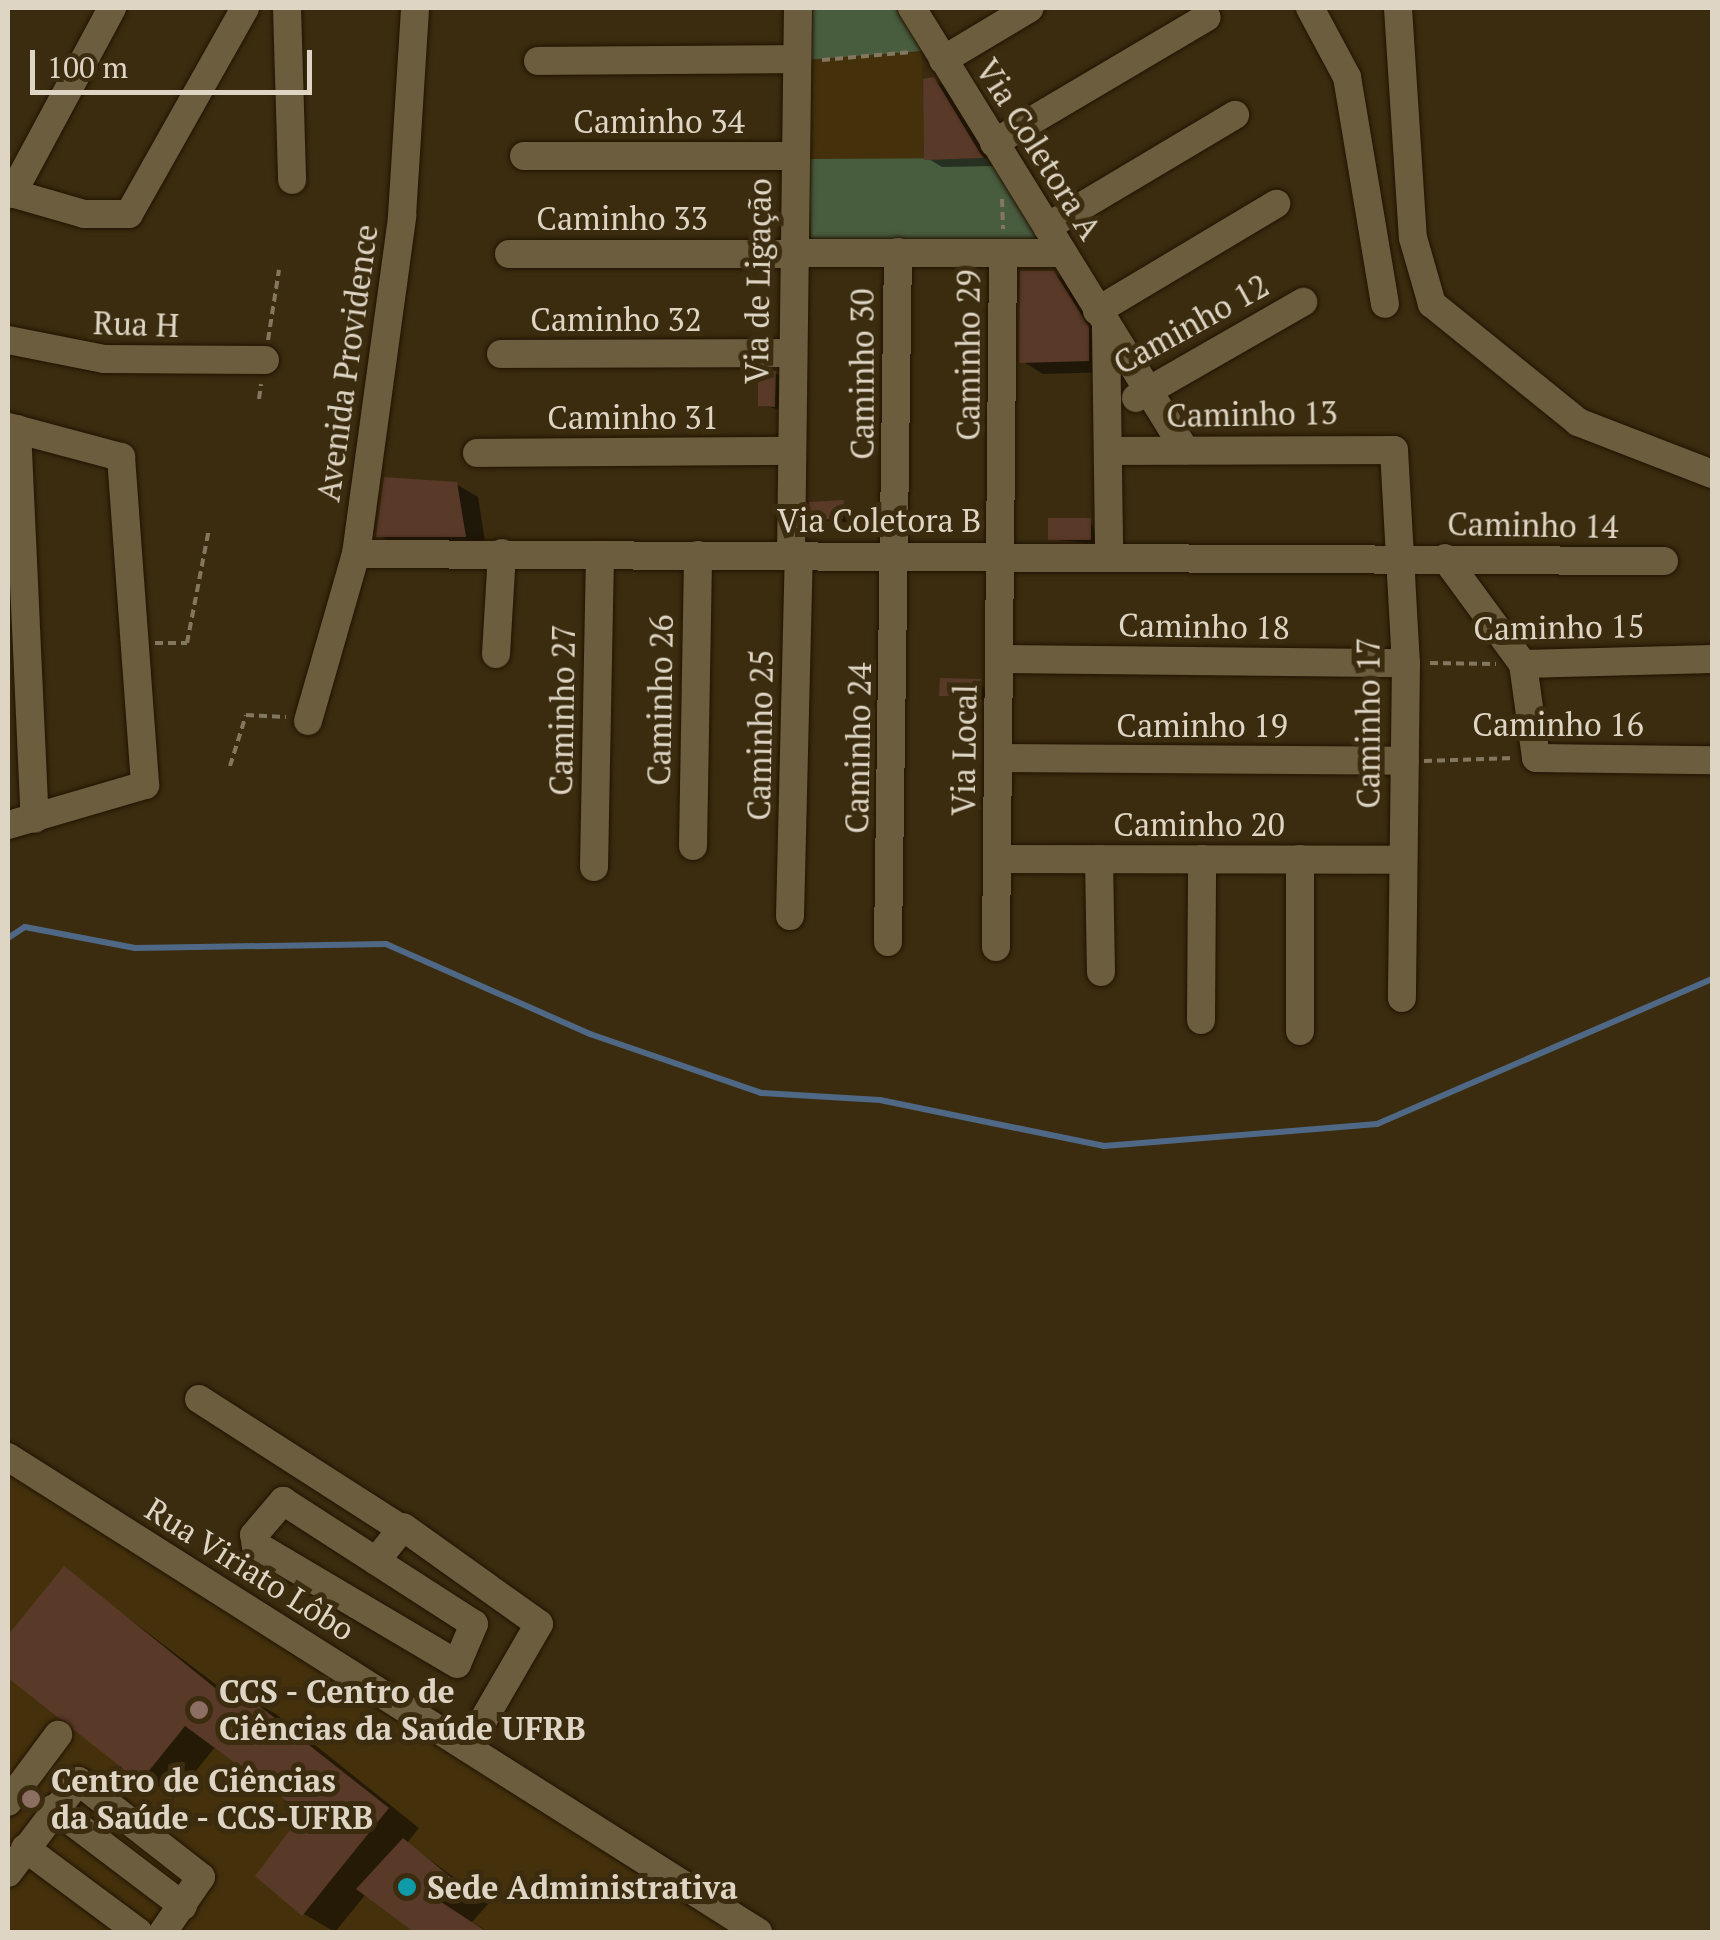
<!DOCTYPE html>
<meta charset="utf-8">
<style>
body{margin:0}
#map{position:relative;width:1720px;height:1940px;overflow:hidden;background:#3b2c0f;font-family:"PT Serif",serif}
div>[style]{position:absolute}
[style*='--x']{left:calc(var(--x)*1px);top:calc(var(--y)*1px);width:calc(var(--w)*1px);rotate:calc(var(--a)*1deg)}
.built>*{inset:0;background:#44310c}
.green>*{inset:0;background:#485c3e}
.shadow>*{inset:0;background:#0007}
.stream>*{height:6px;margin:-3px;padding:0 3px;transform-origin:3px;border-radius:3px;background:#4f6885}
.building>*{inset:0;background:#593927}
.path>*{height:4px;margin-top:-2px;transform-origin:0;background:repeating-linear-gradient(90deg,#83775f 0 8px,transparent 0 13px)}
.roads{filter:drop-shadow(0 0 2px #211300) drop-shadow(0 0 2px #211300)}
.minor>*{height:28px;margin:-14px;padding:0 14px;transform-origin:14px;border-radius:14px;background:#6d5d3f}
.dots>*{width:28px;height:28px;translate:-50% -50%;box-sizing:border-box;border:5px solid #3b2c0f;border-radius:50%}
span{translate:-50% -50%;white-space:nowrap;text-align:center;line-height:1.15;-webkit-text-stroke:10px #3b2c0f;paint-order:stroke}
.street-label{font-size:32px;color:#ded5c5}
.poi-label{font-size:32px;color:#ded5c5;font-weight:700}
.left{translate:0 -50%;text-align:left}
.frame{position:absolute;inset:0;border:10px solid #ded5c5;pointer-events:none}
.scale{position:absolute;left:30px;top:50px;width:282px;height:45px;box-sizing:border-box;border:5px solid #ded5c5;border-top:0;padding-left:12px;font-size:30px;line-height:35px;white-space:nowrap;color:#ded5c5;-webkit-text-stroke:8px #3b2c0f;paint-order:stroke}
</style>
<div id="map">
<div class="built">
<i style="clip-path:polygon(922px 51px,924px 160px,809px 159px,805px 60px)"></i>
<i style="clip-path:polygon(8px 1470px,747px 1932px,8px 1932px)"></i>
</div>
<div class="green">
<i style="clip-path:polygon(805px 8px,897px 8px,922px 51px,805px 60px)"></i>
<i style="clip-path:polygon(989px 158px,1044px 244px,811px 244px,809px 159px)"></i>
</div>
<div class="shadow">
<i style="clip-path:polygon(934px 80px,950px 89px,997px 166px,942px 167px,927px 158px)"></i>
<i style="clip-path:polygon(1053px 273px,1075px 286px,1109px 341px,1110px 372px,1043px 374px,1022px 361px)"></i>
<i style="clip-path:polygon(775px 373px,785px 379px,785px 411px,761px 405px)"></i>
<i style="clip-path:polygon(456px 484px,478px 497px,486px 548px,400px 547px,379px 535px)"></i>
<i style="clip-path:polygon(843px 503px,852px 523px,811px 519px)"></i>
<i style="clip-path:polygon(1090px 520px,1100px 545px,1051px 539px)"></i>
<i style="clip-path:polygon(980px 681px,990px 701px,942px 695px)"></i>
<i style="clip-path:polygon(64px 1569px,239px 1702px,244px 1696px,276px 1714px,419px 1828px,407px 1843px,489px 1903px,472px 1922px,488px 1932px,418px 1932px,366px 1894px,335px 1932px,304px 1914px,306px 1813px,216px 1746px,174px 1798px,8px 1675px,8px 1639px)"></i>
</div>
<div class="stream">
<i style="--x:8;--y:938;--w:20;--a:-33"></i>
<i style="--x:25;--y:927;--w:112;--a:10.8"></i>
<i style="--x:135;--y:948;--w:251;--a:-0.9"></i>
<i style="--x:386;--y:944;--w:223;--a:23.8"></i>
<i style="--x:590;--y:1034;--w:181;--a:19"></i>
<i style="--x:761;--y:1093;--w:119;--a:3.4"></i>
<i style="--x:880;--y:1100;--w:229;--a:11.6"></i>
<i style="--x:1104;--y:1146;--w:274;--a:-4.6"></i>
<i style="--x:1377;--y:1124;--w:365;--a:-23.4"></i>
</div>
<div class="building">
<i style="clip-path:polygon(934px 77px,980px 153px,984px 158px,924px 160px,923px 79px)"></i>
<i style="clip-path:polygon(1020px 271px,1054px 271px,1089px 327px,1089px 361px,1019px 363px)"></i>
<i style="clip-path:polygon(758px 371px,776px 371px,775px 407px,758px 406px)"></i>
<i style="clip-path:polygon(384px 477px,457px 482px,466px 537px,376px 537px)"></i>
<i style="clip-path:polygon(844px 500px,843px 519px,809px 520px,809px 502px)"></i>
<i style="clip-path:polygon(1048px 518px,1091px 518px,1091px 540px,1048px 540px)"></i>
<i style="clip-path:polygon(940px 678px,981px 679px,981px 696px,939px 696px)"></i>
<i style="clip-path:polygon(64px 1566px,235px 1704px,243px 1693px,389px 1808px,302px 1916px,255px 1876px,303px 1813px,185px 1726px,140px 1782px,8px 1678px,8px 1635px)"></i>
<i style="clip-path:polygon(403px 1838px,459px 1884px,441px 1902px,487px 1932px,414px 1932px,356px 1889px)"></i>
</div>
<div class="path">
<i style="--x:822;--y:60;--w:90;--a:-5.1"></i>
<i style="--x:1002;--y:199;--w:30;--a:88"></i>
<i style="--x:268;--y:340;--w:71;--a:-81.1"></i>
<i style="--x:259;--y:399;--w:15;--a:-82"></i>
<i style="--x:155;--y:643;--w:32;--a:0"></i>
<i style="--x:187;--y:643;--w:116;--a:-79.1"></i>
<i style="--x:1430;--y:663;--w:66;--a:0.9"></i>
<i style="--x:1424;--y:761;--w:91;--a:-1.9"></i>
<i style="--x:230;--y:766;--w:53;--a:-72.6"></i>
<i style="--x:246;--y:715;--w:40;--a:2.9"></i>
</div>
<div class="roads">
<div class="minor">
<i style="--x:287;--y:8;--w:172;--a:88.3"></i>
<i style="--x:912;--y:8;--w:520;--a:58.3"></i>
<i style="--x:1310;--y:8;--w:78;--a:61.8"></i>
<i style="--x:1347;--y:77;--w:230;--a:80.5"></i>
<i style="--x:1398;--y:8;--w:230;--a:86.3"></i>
<i style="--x:1413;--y:238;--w:69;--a:73.9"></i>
<i style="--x:1432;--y:304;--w:188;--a:38.9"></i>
<i style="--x:1578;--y:422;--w:144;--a:21.2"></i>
<i style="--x:943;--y:60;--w:101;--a:-30.9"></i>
<i style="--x:538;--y:61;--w:259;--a:-0.4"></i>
<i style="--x:994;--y:143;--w:247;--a:-30.6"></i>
<i style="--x:524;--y:156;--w:271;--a:0"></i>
<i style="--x:8;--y:192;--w:79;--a:16.1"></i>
<i style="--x:84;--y:214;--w:45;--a:0"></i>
<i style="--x:129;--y:214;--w:236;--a:-60.6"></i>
<i style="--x:12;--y:194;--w:211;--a:-61.7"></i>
<i style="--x:1047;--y:227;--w:219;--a:-30.8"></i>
<i style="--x:509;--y:254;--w:554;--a:-0.1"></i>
<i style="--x:1097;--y:311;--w:209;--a:-30.9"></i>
<i style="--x:1106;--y:327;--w:228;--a:89.2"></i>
<i style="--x:8;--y:340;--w:98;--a:11.2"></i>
<i style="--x:104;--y:359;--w:161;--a:0.4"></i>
<i style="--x:501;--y:354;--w:291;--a:-0.2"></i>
<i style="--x:1136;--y:398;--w:193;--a:-29.9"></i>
<i style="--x:8;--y:427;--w:117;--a:14.9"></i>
<i style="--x:121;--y:457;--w:329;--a:85.8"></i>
<i style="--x:145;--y:785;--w:143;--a:163.7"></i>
<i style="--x:17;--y:429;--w:390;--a:87.4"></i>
<i style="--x:1111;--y:451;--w:283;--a:-0.2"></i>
<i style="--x:1394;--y:450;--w:213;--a:86.8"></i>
<i style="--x:1406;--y:663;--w:335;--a:90.7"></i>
<i style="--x:477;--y:453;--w:311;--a:-0.4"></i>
<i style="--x:356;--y:554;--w:1308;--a:0.31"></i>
<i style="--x:791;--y:555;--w:547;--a:-89.27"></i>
<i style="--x:1445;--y:558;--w:132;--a:53.7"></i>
<i style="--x:1523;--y:664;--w:95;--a:82.1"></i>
<i style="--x:1536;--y:758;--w:176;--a:0.7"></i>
<i style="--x:496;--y:654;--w:101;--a:-86.6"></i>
<i style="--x:1001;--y:659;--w:405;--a:0.6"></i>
<i style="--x:1523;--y:664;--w:189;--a:-1.5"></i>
<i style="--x:308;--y:721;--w:174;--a:-74"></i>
<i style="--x:356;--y:554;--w:341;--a:-82.2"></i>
<i style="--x:402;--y:216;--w:208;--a:-86.4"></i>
<i style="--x:999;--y:758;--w:406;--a:0.4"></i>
<i style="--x:693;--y:846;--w:291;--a:-89"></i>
<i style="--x:997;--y:859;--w:405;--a:0.1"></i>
<i style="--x:1099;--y:859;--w:113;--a:89"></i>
<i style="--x:594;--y:867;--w:312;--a:-88.9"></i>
<i style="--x:790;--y:916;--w:360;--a:-88.6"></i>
<i style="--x:888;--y:942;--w:690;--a:-89.17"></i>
<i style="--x:996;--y:947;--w:694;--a:-89.42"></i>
<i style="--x:1201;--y:1020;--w:161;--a:-89.6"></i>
<i style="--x:1300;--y:1031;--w:172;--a:-90"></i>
<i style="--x:199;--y:1399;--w:239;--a:32.7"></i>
<i style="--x:8;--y:1457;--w:888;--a:32.35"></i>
<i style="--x:283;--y:1501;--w:227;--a:32.8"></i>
<i style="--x:474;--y:1624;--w:43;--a:113"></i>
<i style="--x:457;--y:1664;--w:234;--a:-149.4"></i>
<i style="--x:256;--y:1545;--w:10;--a:-101"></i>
<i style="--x:254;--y:1535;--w:45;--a:-49.5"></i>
<i style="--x:376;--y:1561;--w:43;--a:-51.5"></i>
<i style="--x:403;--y:1527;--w:167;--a:35.5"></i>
<i style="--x:539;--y:1624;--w:143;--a:120.1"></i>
<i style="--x:8;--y:1802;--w:84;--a:-53.3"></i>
<i style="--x:54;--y:1808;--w:162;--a:37.2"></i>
<i style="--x:25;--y:1848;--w:141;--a:36.6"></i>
<i style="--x:8;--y:1873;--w:116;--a:-52.7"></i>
<i style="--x:78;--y:1781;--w:156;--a:38"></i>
<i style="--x:201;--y:1877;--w:67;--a:124.6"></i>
</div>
</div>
<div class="dots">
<i style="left:199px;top:1710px;background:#8d6e63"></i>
<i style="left:31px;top:1799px;background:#8d6e63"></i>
<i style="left:407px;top:1887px;background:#0f9aa8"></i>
</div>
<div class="street-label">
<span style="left:659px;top:121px">Caminho 34</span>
<span style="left:1039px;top:149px;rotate:58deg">Via Coletora A</span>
<span style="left:622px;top:218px">Caminho 33</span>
<span style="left:758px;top:281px;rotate:-89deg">Via de Ligação</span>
<span style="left:616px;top:319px">Caminho 32</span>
<span style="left:136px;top:324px;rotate:2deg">Rua H</span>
<span style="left:1191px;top:324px;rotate:-29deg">Caminho 12</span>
<span style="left:968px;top:355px;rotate:-90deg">Caminho 29</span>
<span style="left:347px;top:363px;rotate:-82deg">Avenida Providence</span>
<span style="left:862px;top:374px;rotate:-90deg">Caminho 30</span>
<span style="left:1252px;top:414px;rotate:-1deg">Caminho 13</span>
<span style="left:633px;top:417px">Caminho 31</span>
<span style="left:879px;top:520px">Via Coletora B</span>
<span style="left:1533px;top:525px;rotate:1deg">Caminho 14</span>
<span style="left:1204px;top:626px;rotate:1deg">Caminho 18</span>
<span style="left:1559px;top:627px;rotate:-1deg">Caminho 15</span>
<span style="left:660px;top:700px;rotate:-89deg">Caminho 26</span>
<span style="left:562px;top:710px;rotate:-89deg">Caminho 27</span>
<span style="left:1368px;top:723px;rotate:-90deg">Caminho 17</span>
<span style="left:1558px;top:724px">Caminho 16</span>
<span style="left:1202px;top:725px">Caminho 19</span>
<span style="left:760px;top:735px;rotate:-89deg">Caminho 25</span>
<span style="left:858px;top:748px;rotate:-89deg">Caminho 24</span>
<span style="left:964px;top:750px;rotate:-89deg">Via Local</span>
<span style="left:1199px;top:824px">Caminho 20</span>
<span style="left:250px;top:1569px;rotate:32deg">Rua Viriato Lôbo</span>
</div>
<div class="poi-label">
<span class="left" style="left:219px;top:1710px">CCS - Centro de<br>Ciências da Saúde UFRB</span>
<span class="left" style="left:51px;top:1799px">Centro de Ciências<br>da Saúde - CCS-UFRB</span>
<span class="left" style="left:427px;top:1887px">Sede Administrativa</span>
</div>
<div class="frame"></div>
<div class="scale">100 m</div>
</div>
